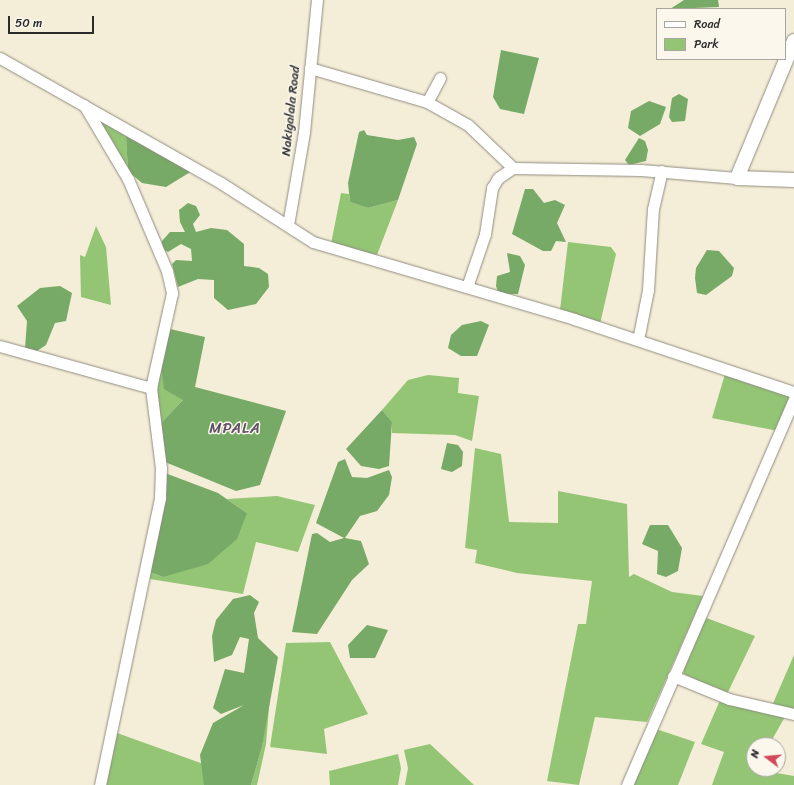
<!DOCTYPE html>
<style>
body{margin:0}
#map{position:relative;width:794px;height:785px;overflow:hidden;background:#f4edd7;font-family:Sriracha,sans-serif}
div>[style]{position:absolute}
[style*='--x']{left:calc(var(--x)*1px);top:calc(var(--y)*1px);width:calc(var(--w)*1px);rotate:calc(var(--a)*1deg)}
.green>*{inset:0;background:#93c575}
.forest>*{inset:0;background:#76aa66}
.roads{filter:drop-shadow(0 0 1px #908c81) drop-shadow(0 0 1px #908c81)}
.minor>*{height:11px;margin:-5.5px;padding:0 5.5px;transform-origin:5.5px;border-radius:5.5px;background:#fff}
.tertiary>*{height:14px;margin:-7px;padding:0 7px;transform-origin:7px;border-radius:7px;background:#fff}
span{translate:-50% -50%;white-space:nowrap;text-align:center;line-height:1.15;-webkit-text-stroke:3px #fbf7ec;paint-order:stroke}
.street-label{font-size:13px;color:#2b2b2b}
.quarter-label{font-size:15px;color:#5c5062;letter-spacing:1px}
.legend{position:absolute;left:656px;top:8px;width:130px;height:52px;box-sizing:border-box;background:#fbf7ec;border:1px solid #a8a59f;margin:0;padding:5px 7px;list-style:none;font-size:12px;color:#2b2b2b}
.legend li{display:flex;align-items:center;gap:8px;height:20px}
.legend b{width:20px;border:1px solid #a8a59f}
.north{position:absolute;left:746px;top:737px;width:40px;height:40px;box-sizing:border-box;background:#fbf7ec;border:1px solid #a8a59f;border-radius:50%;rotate:286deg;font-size:11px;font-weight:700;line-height:16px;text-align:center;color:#2b2b2b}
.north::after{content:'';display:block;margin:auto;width:14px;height:18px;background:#d1495b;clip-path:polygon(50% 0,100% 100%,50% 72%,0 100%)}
.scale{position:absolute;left:8px;top:16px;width:86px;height:18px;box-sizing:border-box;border:2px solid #2b2b2b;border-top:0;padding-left:5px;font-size:12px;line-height:14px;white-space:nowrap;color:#2b2b2b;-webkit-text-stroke:3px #fbf7ec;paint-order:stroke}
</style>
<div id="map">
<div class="green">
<i style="clip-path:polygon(96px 117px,126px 136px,128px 171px)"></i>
<i style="clip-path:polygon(341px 193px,349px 194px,350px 202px,368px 208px,398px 200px,377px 255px,331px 244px)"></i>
<i style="clip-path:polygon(96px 226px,106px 247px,111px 305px,81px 297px,80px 255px,85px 257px)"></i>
<i style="clip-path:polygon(568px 242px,611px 247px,616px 254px,600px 324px,560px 310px)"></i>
<i style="clip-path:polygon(161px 364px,183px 400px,161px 423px,156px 401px)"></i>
<i style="clip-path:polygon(725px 374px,794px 396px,778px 431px,712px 418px)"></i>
<i style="clip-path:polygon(428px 375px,459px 378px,458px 393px,479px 396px,472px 441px,455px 435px,392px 433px,392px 422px,382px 410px,408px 380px)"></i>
<i style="clip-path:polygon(475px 448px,501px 454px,509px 522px,558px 523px,558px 491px,627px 504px,629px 577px,634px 574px,672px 592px,703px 596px,647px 722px,595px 717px,579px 785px,547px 781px,578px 624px,586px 624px,592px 581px,517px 573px,475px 563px,477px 550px,465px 548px)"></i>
<i style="clip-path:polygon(277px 496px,315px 505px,298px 552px,256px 542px,243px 594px,150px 579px,150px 572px,163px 577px,247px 513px,227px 499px)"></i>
<i style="clip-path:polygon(701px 616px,755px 636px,727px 694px,684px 674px,682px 662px)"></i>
<i style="clip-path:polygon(330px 642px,368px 714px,324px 729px,327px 754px,270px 747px,286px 643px)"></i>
<i style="clip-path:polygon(794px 655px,794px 711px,771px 708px)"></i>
<i style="clip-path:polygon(271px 683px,266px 744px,257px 785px,251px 785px,262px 747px)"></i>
<i style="clip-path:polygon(721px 698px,762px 713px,786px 715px,769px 745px,754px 745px,754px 769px,794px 776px,794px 785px,712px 785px,724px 752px,701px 744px)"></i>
<i style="clip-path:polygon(656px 729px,695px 742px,678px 785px,632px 785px)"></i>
<i style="clip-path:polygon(117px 733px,209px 766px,204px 785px,105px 785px)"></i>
<i style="clip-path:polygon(430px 744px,474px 785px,405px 785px,408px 768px,404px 750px)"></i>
<i style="clip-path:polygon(398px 754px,401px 768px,398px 785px,330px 785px,329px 771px)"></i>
</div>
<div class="forest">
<i style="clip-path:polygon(684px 0,718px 0,719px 7px,670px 9px)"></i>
<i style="clip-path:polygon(501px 50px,539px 58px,524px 114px,500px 109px,493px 97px)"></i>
<i style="clip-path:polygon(679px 94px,688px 99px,685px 121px,672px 122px,669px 117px,672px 98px)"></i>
<i style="clip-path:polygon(649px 101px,666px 107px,660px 124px,640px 136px,628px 128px,631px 111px)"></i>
<i style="clip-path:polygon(364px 130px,367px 135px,398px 140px,414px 137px,417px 144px,398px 200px,368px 208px,350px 202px,348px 183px,359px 132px)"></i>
<i style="clip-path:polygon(126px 136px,192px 171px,166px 187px,142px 183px,128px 171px)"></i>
<i style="clip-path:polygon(639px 138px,645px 141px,648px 150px,646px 161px,629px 165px,625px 160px)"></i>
<i style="clip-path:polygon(525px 189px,533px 189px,544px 203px,555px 200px,565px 205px,557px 223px,566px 242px,556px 241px,551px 251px,543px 251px,512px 234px)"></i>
<i style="clip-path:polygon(188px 203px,196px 206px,200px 215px,193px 224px,196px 232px,211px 228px,227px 230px,244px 244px,244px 266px,259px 268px,268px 274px,269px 287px,256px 304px,228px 310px,214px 298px,214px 280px,198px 279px,178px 287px,172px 264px,176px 260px,192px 261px,191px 249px,181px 244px,168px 252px,162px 249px,162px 241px,170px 232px,185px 232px,180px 222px,179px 210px)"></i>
<i style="clip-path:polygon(707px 250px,719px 251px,734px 268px,732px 276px,706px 295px,697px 293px,695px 278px,696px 268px)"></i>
<i style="clip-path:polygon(507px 253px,520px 256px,525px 265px,518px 294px,499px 294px,496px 286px,497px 276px,510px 272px)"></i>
<i style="clip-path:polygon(60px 286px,72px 293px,66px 321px,55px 323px,46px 345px,37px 351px,25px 348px,27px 321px,17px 306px,40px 288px)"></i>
<i style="clip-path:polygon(481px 321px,489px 325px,477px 356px,461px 356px,448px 348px,451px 335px,462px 325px)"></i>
<i style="clip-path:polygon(170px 329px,205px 337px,195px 387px,286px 411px,260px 485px,236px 491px,165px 462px,161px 423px,183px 400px,164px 389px,161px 364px)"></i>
<i style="clip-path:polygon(382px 410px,392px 422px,389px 466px,379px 469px,361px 466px,346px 449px)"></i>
<i style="clip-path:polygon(447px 443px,458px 445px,463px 452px,462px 466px,452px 472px,441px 469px)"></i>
<i style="clip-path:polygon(345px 459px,352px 477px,367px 478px,389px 470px,392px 477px,389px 495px,377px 511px,360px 516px,345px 538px,361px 541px,369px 564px,352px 580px,317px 634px,292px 632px,312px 534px,317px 533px,330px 542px,344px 538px,316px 523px,338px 462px)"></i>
<i style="clip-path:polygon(165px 473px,218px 493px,247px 513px,237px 539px,208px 564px,163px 577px,150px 572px)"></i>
<i style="clip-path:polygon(650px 525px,668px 525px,682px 548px,678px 571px,666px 577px,657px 574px,658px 551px,642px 544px)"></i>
<i style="clip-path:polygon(250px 595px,259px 602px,254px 613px,258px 638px,278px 657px,262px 747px,251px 785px,204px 785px,200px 755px,213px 723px,244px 705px,221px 714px,213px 708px,225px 669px,244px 673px,249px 639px,240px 637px,232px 655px,214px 662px,212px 636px,216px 620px,233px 599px)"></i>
<i style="clip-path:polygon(367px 625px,388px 630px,375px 658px,350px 658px,348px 645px)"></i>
</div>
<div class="roads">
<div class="minor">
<i style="--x:0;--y:58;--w:254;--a:29.5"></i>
<i style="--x:221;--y:183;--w:109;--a:32.7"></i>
<i style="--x:313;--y:242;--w:272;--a:16.4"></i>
<i style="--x:574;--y:319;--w:232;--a:18.4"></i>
<i style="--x:310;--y:68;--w:122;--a:16.2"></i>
<i style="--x:440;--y:78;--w:27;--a:118"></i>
<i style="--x:427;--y:102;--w:47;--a:29.3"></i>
<i style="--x:468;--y:125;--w:62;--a:43.7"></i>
<i style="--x:84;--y:105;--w:86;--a:59.3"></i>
<i style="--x:128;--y:179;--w:100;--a:67"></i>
<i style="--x:167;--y:271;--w:23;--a:77"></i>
<i style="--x:172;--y:293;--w:97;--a:102.5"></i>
<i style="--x:151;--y:388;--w:81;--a:82.9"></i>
<i style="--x:161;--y:468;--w:30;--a:92"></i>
<i style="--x:160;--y:498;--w:293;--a:101.8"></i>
<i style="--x:288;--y:225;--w:94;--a:-80.2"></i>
<i style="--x:304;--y:132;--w:133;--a:-84.4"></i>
<i style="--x:467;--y:287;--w:56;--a:-71.2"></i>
<i style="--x:485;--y:234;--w:47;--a:-81.3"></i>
<i style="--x:492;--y:188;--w:12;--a:-59"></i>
<i style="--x:498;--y:178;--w:18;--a:-34"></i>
<i style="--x:513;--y:168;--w:128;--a:0.9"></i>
<i style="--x:641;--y:170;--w:96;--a:4.8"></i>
<i style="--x:638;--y:340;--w:51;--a:-78.7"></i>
<i style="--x:648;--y:290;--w:81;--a:-86.5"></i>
<i style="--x:653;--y:209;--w:39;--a:-77"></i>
<i style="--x:0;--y:346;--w:157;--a:15.5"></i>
<i style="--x:673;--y:676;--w:61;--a:22.3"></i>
<i style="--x:729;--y:699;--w:67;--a:13"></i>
<i style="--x:627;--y:785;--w:420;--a:-66.6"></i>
</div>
<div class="tertiary">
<i style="--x:794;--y:41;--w:148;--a:112.6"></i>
<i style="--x:737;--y:178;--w:57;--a:2"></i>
</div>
</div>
<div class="street-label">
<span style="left:291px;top:111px;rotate:-84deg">Nakigalala Road</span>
</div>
<div class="quarter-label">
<span style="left:235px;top:429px">MPALA</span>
</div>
<ul class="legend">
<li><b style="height:5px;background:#fff"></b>Road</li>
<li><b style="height:11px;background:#93c575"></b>Park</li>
</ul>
<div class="north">N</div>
<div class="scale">50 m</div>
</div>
